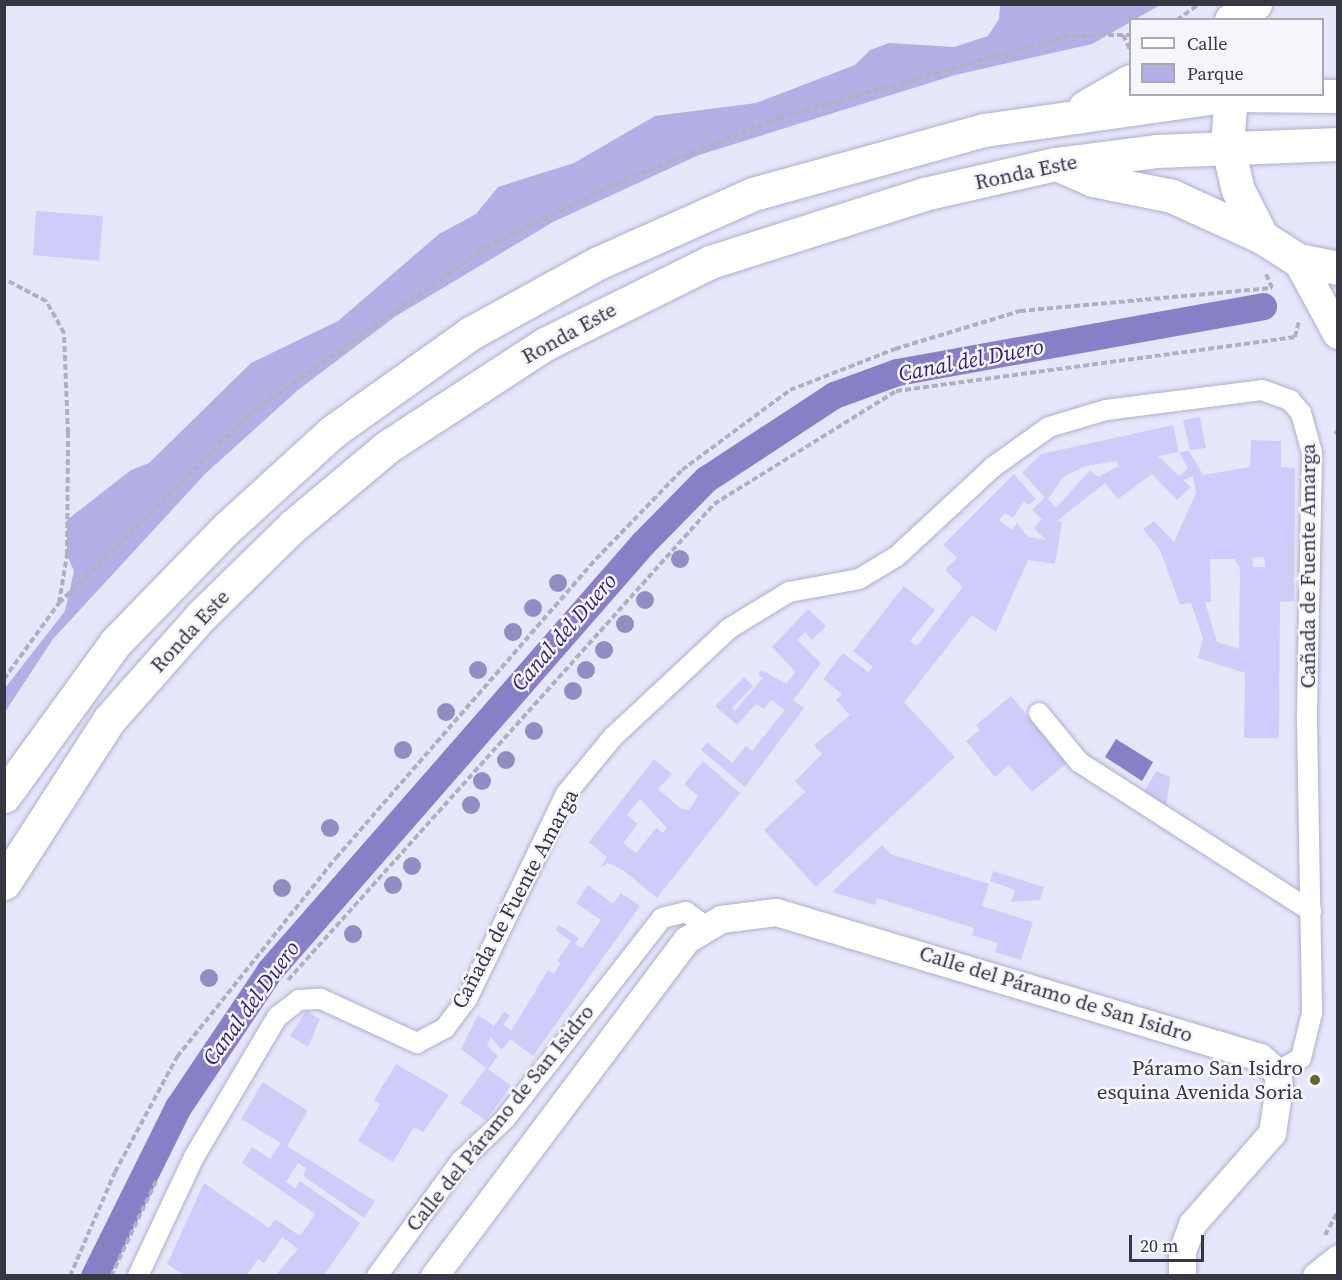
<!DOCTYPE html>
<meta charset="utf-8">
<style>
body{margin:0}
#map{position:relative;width:1342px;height:1280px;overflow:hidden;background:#e7e7fb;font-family:"Source Serif 4",serif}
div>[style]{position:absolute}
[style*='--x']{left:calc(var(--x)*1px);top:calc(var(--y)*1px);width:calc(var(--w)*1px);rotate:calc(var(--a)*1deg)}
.green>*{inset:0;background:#b2afe4}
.water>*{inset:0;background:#8780c6}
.canal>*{height:27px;margin:-13.5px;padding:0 13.5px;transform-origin:13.5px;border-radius:13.5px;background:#8780c6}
.building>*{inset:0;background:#cfccfa}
.path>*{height:4px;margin-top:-2px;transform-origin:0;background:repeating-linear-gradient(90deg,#b0b0c2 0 6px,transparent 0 9px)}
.roads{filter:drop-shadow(0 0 2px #afaece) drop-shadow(0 0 2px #afaece)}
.street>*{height:20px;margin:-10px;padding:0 10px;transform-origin:10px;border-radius:10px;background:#fff}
.secondary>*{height:27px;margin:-13.5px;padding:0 13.5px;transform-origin:13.5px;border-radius:13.5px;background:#fff}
.primary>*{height:30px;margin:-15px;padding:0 15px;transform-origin:15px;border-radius:15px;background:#fff}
.highway>*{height:33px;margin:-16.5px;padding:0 16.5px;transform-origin:16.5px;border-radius:16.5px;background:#fff}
.trees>*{width:18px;height:18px;margin:-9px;border-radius:50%;background:#938cc3}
.dots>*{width:16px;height:16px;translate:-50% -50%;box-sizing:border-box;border:3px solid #f6f5fc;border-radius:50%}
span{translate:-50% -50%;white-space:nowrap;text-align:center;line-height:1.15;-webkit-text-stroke:5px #f6f5fc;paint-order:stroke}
.street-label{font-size:21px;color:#373744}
.poi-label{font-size:21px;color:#373744}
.right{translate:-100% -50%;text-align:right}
.water-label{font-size:22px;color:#342072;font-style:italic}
.frame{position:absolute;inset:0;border:6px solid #373744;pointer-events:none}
.legend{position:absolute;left:1129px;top:18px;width:195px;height:78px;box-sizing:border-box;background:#f6f5fc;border:2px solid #aaa9b2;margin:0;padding:8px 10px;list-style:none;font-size:18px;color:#373744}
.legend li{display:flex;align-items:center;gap:12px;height:30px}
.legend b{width:30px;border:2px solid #aaa9b2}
.scale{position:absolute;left:1129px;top:1235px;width:75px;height:27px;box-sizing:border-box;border:3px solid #373744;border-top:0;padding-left:8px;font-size:18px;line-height:21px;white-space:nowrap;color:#373744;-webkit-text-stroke:4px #f6f5fc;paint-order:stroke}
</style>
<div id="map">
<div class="green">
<i style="clip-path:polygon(1000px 5px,1160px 5px,1092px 44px,955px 75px,699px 155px,553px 222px,396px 316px,298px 390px,206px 473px,53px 639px,5px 712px,5px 688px,65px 611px,74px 571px,67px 555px,67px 520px,131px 470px,149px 463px,251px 363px,338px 321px,439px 234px,476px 214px,498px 187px,574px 163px,655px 116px,756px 103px,855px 65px,870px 50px,889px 43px,954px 47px,988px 36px,999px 19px)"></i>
</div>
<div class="water">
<i style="clip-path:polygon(1116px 739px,1153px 762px,1142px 781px,1105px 757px)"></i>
</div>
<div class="canal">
<i style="--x:94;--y:1276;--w:189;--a:-63.6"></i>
<i style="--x:178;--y:1107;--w:165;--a:-56.1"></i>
<i style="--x:270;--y:970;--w:567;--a:-48.86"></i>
<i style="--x:643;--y:543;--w:90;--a:-45.5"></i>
<i style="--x:706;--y:479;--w:153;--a:-33.3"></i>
<i style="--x:834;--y:395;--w:67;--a:-20.1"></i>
<i style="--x:897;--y:372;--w:372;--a:-10.2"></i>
</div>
<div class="building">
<i style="clip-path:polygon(36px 211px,103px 216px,99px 261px,33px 255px)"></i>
<i style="clip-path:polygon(1200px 417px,1206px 448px,1190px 450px,1183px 420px)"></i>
<i style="clip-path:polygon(evenodd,1173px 425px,1179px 452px,1158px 456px,1179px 476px,1188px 468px,1179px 452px,1189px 451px,1203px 475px,1250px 467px,1251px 440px,1281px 441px,1281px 467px,1295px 468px,1294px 601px,1280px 602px,1279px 738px,1244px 738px,1245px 673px,1198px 658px,1203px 638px,1191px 603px,1180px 605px,1160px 550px,1143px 529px,1154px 521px,1174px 542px,1196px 493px,1193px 476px,1183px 480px,1191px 487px,1177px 500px,1152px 474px,1118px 499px,1105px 483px,1057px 521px,1062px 522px,1055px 564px,1028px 560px,996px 632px,972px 615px,904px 702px,955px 757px,816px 887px,764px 830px,805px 792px,795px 781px,822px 754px,814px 745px,850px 715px,836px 700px,842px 694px,823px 679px,843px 653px,868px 672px,873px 667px,853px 651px,904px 586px,935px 610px,910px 641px,917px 646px,963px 587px,945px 570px,957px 558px,943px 545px,1014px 474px,1036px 499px,1028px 505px,1024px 501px,1013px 518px,1005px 513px,999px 520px,1012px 530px,1017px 523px,1028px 537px,1046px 540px,1034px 528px,1042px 519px,1032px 510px,1045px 497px,1022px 473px,1041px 454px,1173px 425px,1117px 461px,1119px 466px,1098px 477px,1090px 470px,1056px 508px,1048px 499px,1063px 477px,1085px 466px,1117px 461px,1173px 425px,1264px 557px,1265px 567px,1253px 567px,1252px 558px,1264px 557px,1173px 425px,1210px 559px,1234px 559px,1240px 568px,1239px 649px,1217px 642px,1205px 602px,1211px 602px,1210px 559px)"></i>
<i style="clip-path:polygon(808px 609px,826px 626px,812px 640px,805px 632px,797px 640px,821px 663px,793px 700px,804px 708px,745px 787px,701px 750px,707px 742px,732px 763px,746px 746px,752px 751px,785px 710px,771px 700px,764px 709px,756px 704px,737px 725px,715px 706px,744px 677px,753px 686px,732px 708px,735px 711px,763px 678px,758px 674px,762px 670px,786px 684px,796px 672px,772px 647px)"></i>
<i style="clip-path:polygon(1011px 696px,1067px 763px,1032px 792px,1009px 765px,995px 777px,966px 741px,980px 730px,976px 725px)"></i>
<i style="clip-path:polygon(evenodd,654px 759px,672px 774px,658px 789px,680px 808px,689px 810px,695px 801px,698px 796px,684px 784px,703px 761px,740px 793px,657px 898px,623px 870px,608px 863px,600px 867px,607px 857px,589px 842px,654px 759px,640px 799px,667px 828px,663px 833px,656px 828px,636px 853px,623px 843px,638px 824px,627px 815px,640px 799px)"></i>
<i style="clip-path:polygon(1156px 771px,1170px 777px,1166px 808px,1142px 796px)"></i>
<i style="clip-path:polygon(882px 845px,890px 854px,989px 884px,982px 906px,1033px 922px,1021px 960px,995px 952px,998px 943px,972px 935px,974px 928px,877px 898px,875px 905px,832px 892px)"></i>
<i style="clip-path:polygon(993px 871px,1044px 887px,1040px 900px,1011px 902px,1015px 890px,990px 881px)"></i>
<i style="clip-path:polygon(588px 885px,613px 904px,621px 893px,640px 906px,533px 1056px,510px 1039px,502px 1050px,491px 1037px,487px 1046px,498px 1056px,488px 1069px,511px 1086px,486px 1120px,460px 1103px,486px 1068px,461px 1049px,478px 1015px,494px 1026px,504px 1012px,510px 1015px,503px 1025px,512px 1030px,548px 970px,554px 974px,561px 963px,557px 961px,571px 941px,555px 930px,559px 925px,579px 938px,575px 944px,582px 948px,601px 920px,576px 903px)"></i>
<i style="clip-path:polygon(306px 1011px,320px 1019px,308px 1047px,290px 1036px)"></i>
<i style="clip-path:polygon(396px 1064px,449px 1095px,423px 1132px,414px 1127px,393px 1162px,358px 1141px,380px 1104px,374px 1100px)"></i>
<i style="clip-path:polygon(263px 1082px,308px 1111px,287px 1146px,375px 1201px,364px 1218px,303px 1176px,307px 1169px,298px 1163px,286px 1182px,295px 1188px,300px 1181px,360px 1223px,324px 1275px,276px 1275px,298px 1249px,282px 1237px,264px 1263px,258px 1259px,247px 1275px,184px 1275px,167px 1264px,204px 1183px,269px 1228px,275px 1219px,300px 1236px,315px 1214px,242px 1163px,252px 1147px,270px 1159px,281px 1143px,241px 1119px)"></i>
</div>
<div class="path">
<i style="--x:1177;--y:20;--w:27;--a:-36"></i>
<i style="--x:1123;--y:35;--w:17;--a:65"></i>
<i style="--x:1335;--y:431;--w:4;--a:45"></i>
<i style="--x:59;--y:603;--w:267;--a:-44.8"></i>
<i style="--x:248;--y:415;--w:291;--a:-35.2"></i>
<i style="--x:486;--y:247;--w:153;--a:-25.9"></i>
<i style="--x:624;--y:180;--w:166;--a:-21.9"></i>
<i style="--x:778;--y:118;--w:305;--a:-15.8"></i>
<i style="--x:1072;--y:35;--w:58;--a:0"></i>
<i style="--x:4;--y:679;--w:94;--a:-54.1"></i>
<i style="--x:59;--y:603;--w:49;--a:-80.5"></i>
<i style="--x:67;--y:555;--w:122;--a:-89.5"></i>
<i style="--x:68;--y:433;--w:100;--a:-92.3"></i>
<i style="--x:64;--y:333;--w:37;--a:-119"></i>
<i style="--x:46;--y:301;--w:45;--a:-152.3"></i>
<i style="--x:288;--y:980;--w:639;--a:-48.17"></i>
<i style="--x:714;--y:504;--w:214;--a:-31.8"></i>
<i style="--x:896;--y:391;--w:403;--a:-7.7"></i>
<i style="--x:1295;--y:337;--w:16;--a:-76"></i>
<i style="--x:1325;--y:1235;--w:26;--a:-61"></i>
<i style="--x:70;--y:1276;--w:113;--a:-66.6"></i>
<i style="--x:115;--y:1172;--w:131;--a:-61.7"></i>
<i style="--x:177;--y:1057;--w:255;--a:-51.4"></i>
<i style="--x:336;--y:858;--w:396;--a:-49"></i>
<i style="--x:596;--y:559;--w:124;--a:-46"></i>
<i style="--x:682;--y:470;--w:134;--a:-36.5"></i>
<i style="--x:790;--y:390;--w:113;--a:-21.3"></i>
<i style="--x:895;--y:349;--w:131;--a:-16.9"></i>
<i style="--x:1020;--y:311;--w:253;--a:-5.2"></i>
<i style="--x:1272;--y:288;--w:15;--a:-113"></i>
<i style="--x:111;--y:1276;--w:107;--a:-64.6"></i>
</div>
<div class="roads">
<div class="street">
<i style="--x:1039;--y:713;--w:63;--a:50.8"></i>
<i style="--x:1079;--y:762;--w:276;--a:32.7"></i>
<i style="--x:138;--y:1276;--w:132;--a:-64.8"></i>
<i style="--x:194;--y:1157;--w:163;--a:-59.3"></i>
<i style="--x:277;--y:1017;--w:28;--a:-38"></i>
<i style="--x:299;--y:1000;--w:22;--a:-3"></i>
<i style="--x:321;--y:999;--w:106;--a:24.6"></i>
<i style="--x:417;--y:1043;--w:32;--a:-28"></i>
<i style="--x:445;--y:1028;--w:36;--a:-53"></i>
<i style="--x:467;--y:999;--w:228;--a:-64.2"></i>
<i style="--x:566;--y:794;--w:74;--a:-50.5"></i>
<i style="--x:613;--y:737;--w:160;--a:-43"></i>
<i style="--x:730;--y:628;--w:69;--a:-31.4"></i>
<i style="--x:789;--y:592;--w:71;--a:-10.5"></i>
<i style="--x:859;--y:579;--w:44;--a:-31.2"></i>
<i style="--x:897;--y:556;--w:131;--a:-42.8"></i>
<i style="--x:993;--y:467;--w:69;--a:-35.5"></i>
<i style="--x:1049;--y:427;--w:59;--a:-16.6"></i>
<i style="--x:1106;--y:410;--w:157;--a:-7.3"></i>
<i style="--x:1262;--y:390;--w:30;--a:20"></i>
<i style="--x:1290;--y:400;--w:17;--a:50"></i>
<i style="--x:1301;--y:413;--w:41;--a:74.6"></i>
<i style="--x:1312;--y:453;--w:268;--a:91.1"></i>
<i style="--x:1307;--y:721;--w:292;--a:89"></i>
<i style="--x:1312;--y:1013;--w:46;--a:103.7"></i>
<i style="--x:1301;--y:1058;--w:28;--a:150"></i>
<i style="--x:377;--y:1276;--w:142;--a:-53.9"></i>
<i style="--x:461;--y:1161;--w:61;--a:-43.7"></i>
<i style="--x:505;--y:1119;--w:255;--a:-52"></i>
<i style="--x:662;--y:918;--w:25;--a:-14"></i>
<i style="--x:686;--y:912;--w:26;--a:36"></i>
</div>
<div class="secondary">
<i style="--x:434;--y:1276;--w:420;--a:-53.1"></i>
<i style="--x:686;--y:940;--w:41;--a:-31"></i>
<i style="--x:721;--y:919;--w:55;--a:-7.3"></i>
<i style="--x:776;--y:912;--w:505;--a:16.68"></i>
<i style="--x:1260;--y:1057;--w:23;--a:41"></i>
<i style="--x:1277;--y:1072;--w:15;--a:82"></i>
<i style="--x:1279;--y:1087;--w:47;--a:98.7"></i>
<i style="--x:1272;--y:1133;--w:121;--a:131.3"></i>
<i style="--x:1192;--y:1224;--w:30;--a:110"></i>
<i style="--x:1182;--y:1252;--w:24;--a:90"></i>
<i style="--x:1316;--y:1276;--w:28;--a:-39"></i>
</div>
<div class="primary">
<i style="--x:1298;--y:260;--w:84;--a:61.6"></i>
</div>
<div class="highway">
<i style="--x:1231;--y:20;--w:29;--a:-34"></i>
<i style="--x:1231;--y:94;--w:51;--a:94.5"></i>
<i style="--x:1227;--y:145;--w:46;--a:76.3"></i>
<i style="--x:1238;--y:190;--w:53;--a:62.9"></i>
<i style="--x:1262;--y:237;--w:43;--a:32.6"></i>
<i style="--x:1298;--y:260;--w:41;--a:11.3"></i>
<i style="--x:1085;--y:107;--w:52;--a:-30"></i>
<i style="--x:1059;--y:165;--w:37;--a:24"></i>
<i style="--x:1093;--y:180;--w:81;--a:11.4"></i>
<i style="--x:1172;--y:196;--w:99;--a:24.5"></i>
<i style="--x:4;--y:796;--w:189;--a:-54"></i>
<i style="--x:115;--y:643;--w:161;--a:-45.8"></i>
<i style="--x:227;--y:528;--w:142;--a:-42.4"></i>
<i style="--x:332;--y:432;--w:171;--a:-35.5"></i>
<i style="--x:471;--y:333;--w:145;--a:-28.9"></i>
<i style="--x:598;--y:263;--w:170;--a:-24"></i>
<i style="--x:753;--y:194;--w:240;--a:-15.5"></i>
<i style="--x:984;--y:130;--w:249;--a:-8.1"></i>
<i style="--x:1231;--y:95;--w:107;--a:0.5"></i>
<i style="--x:4;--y:883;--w:194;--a:-57.2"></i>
<i style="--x:109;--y:720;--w:139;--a:-48.5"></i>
<i style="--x:201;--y:616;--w:129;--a:-44.4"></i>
<i style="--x:293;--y:526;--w:123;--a:-40"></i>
<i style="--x:387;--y:447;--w:189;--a:-33.1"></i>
<i style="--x:545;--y:344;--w:184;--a:-26.4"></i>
<i style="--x:710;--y:262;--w:225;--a:-17.6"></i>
<i style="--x:924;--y:194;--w:134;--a:-12.9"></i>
<i style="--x:1055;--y:164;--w:102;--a:-7.3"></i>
<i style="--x:1156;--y:151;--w:182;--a:-2.2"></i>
</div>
</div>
<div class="trees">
<i style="left:680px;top:559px"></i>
<i style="left:558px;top:583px"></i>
<i style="left:645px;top:600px"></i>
<i style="left:533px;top:608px"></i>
<i style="left:625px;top:624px"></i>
<i style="left:513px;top:632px"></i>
<i style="left:604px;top:650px"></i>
<i style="left:478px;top:670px"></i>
<i style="left:586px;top:670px"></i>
<i style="left:573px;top:691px"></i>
<i style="left:446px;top:712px"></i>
<i style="left:534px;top:731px"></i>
<i style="left:403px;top:750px"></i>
<i style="left:506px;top:760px"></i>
<i style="left:482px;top:781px"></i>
<i style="left:471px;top:805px"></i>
<i style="left:330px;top:828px"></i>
<i style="left:412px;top:866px"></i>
<i style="left:393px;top:885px"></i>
<i style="left:282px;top:888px"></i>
<i style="left:353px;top:934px"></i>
<i style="left:209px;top:978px"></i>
</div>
<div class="dots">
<i style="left:1315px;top:1080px;background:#666532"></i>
</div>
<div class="street-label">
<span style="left:1026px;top:172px;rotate:-12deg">Ronda Este</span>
<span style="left:569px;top:333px;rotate:-29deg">Ronda Este</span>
<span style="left:1308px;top:566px;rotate:-90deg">Cañada de Fuente Amarga</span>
<span style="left:190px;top:631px;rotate:-47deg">Ronda Este</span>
<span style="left:515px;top:899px;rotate:-62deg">Cañada de Fuente Amarga</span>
<span style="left:1056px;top:994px;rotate:17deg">Calle del Páramo de San Isidro</span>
<span style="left:500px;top:1118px;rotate:-51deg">Calle del Páramo de San Isidro</span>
</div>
<div class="poi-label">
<span class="right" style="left:1303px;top:1080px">Páramo San Isidro<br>esquina Avenida Soria</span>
</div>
<div class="water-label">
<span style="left:971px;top:360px;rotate:-11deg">Canal del Duero</span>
<span style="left:564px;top:632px;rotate:-49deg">Canal del Duero</span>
<span style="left:251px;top:1003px;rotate:-54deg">Canal del Duero</span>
</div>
<div class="frame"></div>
<ul class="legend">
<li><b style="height:8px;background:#fff"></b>Calle</li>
<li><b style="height:16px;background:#b2afe4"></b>Parque</li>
</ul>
<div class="scale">20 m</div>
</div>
